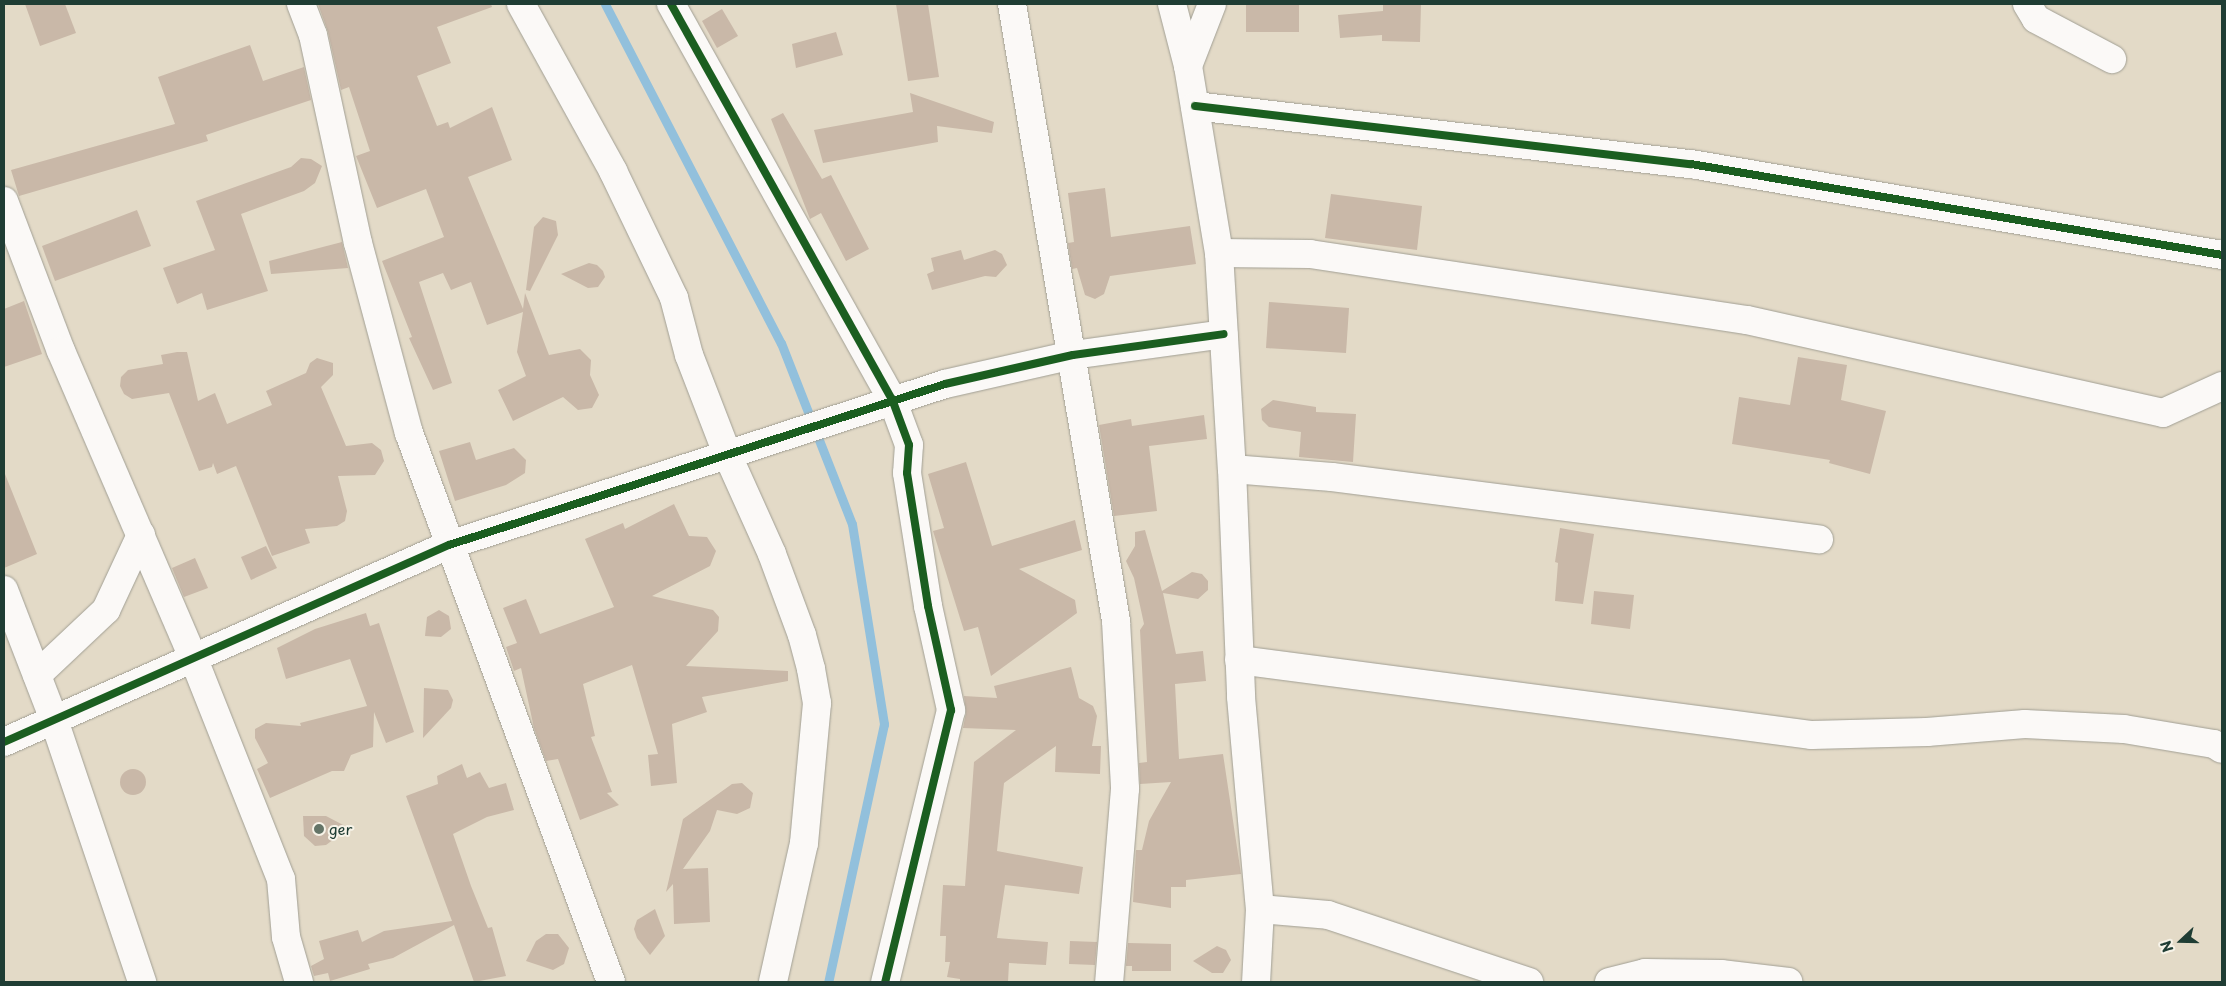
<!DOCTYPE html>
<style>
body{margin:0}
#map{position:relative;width:2226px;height:986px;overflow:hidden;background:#e3dac7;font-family:"Playpen Sans",sans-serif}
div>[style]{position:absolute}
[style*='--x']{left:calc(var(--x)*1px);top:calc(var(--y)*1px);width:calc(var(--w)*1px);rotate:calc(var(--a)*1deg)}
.stream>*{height:9px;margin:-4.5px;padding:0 4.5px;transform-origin:4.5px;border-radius:4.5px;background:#92c0dc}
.building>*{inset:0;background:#c9b8a8}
.round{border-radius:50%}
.roads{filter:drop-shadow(0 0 1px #a19f94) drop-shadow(0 0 1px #a19f94)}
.street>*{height:28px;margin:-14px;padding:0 14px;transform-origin:14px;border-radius:14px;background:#fbf9f7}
.cycleway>*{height:8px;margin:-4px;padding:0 4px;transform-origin:4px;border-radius:4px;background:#1b5e20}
.dots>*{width:14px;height:14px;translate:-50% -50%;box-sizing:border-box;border:2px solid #f7f3e8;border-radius:50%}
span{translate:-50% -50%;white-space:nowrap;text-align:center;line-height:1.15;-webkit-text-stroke:4px #f7f3e8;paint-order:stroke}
.poi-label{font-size:15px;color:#1f3d34}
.left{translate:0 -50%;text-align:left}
.frame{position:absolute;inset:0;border:5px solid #1f3d34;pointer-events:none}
.north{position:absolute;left:2156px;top:916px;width:50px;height:50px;-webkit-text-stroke:4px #f7f3e8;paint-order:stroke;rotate:249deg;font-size:14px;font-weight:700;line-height:20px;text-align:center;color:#1f3d34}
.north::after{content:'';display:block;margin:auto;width:18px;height:22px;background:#1f3d34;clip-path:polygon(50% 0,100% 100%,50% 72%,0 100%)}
</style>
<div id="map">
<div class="stream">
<i style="--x:605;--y:4;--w:382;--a:62.6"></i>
<i style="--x:781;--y:343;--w:194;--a:68.6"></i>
<i style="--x:852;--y:524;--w:203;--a:80.9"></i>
<i style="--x:884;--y:724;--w:264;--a:102.2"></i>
</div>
<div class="building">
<i style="clip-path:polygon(25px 4px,65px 4px,76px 33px,40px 46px)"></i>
<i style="clip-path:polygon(318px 4px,491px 4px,492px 7px,437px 27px,451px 63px,417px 76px,437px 126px,448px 122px,450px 128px,492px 107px,512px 160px,468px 177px,523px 309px,525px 293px,549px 355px,580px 349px,591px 360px,590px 375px,599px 395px,592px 408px,578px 410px,563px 397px,513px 421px,498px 390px,526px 376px,517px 352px,523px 312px,487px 325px,471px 282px,451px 290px,443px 273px,419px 282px,452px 383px,433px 390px,409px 338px,412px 337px,382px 261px,444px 237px,426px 189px,377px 208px,356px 156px,370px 151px,349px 87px,341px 90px,328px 32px)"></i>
<i style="clip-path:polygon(896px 4px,928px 4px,939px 77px,908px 81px)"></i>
<i style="clip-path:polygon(1246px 4px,1299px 4px,1299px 32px,1246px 32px)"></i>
<i style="clip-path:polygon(1383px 4px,1421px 4px,1420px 42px,1382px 41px,1382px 35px,1340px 38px,1338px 15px,1383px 11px)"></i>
<i style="clip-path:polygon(722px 9px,738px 36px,717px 48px,702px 21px)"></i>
<i style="clip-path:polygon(836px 32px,843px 55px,796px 68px,792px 44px)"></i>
<i style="clip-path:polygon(250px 45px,263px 81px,304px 67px,311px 100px,206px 135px,208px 141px,19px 196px,11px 170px,175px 124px,158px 77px)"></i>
<i style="clip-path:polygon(910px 93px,994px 122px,992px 133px,937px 126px,938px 142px,823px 163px,814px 130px,913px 112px)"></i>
<i style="clip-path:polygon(783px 113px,822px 179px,831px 175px,869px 249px,846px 261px,821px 213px,810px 219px,771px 119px)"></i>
<i style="clip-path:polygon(301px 158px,311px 159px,322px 166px,315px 183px,304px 191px,241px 214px,268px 291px,207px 310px,202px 293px,177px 304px,163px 268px,215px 250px,196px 201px,291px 167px)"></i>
<i style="clip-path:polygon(1105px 188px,1111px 237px,1190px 226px,1196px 264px,1110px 276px,1104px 294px,1095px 299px,1085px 295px,1077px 268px,1072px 269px,1068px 243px,1074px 242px,1068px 193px)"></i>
<i style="clip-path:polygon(1331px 194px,1422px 206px,1417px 250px,1325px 238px)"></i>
<i style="clip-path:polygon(137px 210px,151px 246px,55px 281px,42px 246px)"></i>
<i style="clip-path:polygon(543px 217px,556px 221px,558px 235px,530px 291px,526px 290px,534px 227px)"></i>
<i style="clip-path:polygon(342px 242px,348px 268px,271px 274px,269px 261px)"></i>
<i style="clip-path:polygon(961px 250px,964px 260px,995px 250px,1002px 254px,1007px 265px,996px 277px,985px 276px,932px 290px,927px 274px,934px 271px,931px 258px)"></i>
<i style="clip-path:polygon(589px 263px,597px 265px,603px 271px,605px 277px,598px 287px,588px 288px,561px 274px)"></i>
<i style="clip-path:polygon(24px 301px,42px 354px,4px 367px,4px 309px)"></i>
<i style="clip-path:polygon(1269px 302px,1349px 308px,1346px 353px,1266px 348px)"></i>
<i style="clip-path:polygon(177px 352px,187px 352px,198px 401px,215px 393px,227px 424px,272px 405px,266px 391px,306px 373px,310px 363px,317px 358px,333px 363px,333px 375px,321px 387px,346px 446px,372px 443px,381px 450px,384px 461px,375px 475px,338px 476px,347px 511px,345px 521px,337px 526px,305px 529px,310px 543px,272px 556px,236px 466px,217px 474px,213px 463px,212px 467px,199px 471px,169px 393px,132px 399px,124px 394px,120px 386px,121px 377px,128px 370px,163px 364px,161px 355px)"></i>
<i style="clip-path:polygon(1798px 357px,1847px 365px,1841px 400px,1886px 411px,1870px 474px,1829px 463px,1830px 460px,1732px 444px,1739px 397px,1790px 405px)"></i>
<i style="clip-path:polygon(1273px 400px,1316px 407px,1316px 412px,1356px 414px,1353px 462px,1299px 457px,1301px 432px,1269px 427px,1262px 420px,1261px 409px)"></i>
<i style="clip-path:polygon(1204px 415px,1207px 439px,1149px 446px,1157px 511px,1114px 516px,1099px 425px,1131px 419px,1132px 426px)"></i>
<i style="clip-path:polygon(470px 442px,476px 460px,514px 448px,526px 460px,525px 473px,506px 485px,455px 501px,439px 451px)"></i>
<i style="clip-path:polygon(966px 462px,992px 546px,1075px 520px,1082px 550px,1019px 569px,1075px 600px,1077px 613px,991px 676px,978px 627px,964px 631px,933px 531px,944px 528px,928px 474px)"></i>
<i style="clip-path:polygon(5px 474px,37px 554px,4px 568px,4px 475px)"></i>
<i style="clip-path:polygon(674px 504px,689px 536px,707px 537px,716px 551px,710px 566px,652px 596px,713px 610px,719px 617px,718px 631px,686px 666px,788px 671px,788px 681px,702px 697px,707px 712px,672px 724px,677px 783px,651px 786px,648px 755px,658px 754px,632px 665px,583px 684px,595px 736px,591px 737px,612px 792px,607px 793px,619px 805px,580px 820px,558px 759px,546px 761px,534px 728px,521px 668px,514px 671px,506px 647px,517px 643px,503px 608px,526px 599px,540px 634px,614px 607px,585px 539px,623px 523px,625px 529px)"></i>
<i style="clip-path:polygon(1560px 528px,1594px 534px,1583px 604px,1555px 601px,1558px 563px,1555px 562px)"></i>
<i style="clip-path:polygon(1145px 530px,1162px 591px,1192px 572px,1202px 574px,1208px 581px,1208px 590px,1198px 599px,1163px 593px,1176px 654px,1203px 651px,1206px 681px,1175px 684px,1179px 759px,1223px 754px,1241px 874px,1186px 880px,1186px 887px,1171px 887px,1171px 908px,1133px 902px,1136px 850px,1142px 850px,1149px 821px,1171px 782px,1140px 784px,1139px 763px,1147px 762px,1140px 630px,1144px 624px,1134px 578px,1126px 561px,1135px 546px,1135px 532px)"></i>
<i style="clip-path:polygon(266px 546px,277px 568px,251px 580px,241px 557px)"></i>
<i style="clip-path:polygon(195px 558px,208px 588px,184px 597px,172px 568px)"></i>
<i style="clip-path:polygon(1594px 591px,1634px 595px,1630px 629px,1591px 624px)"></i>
<i style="clip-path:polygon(439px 610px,449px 616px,451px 629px,441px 637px,425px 636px,427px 617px)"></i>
<i style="clip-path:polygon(366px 613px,370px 626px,379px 623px,414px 732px,386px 743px,374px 712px,373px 747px,351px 755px,344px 771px,332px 771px,270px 798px,257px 769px,268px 763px,255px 738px,255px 729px,266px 723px,301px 726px,300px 723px,367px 706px,350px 659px,286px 679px,277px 648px,315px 629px)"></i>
<i style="clip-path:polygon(1071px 667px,1079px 698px,1093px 706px,1097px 716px,1092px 746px,1101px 746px,1100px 774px,1055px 772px,1056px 746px,1004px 783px,997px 851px,1083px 867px,1079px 894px,1005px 885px,997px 938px,1048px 942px,1046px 965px,1009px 963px,1008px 982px,960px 982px,960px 979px,947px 977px,950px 962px,945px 962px,946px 936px,940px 936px,943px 885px,965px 886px,974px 762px,1016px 730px,963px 728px,966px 713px,964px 696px,997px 698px,994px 686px)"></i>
<i style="clip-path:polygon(424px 688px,448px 690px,453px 700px,451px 708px,423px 738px)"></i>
<i style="clip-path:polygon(462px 764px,467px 778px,480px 772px,489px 788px,506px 783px,514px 810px,487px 817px,453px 834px,471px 886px,488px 928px,492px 927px,506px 976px,474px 982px,454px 925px,393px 958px,368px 964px,370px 969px,330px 981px,328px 973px,314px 976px,311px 966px,324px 959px,319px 941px,358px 930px,362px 942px,384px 931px,452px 921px,406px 796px,438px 784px,437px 776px)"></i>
<i class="round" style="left:120px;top:769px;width:26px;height:26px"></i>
<i style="clip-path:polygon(742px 783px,753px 793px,750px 808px,737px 814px,717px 810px,710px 831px,683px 869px,708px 868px,710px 922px,674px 924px,673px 884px,666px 892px,683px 819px,732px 784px)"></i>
<i style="clip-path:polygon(303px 816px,326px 816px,349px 828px,326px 845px,315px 846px,304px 836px)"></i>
<i style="clip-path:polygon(655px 909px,665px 936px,650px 955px,637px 938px,634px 929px,637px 920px)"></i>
<i style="clip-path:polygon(546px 934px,558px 934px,569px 948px,564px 964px,553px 970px,526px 961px,536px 941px)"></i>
<i style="clip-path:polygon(1070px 941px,1097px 942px,1095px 965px,1069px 964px)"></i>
<i style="clip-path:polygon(1128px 943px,1171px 944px,1171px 971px,1132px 971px,1132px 966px,1126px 966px)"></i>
<i style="clip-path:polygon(1217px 946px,1226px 950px,1231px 960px,1223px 973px,1212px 973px,1193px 961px)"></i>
</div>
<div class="roads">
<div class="street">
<i style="--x:301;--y:4;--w:33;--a:69"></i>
<i style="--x:313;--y:35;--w:213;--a:77.8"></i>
<i style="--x:358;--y:243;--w:197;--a:75"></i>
<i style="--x:409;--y:433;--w:585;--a:69.8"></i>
<i style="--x:521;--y:4;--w:191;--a:61.1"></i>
<i style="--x:613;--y:171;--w:141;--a:64.3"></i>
<i style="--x:674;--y:298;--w:59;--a:75.3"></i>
<i style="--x:689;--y:355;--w:108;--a:68.9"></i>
<i style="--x:728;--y:456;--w:107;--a:65.8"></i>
<i style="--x:772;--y:554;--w:86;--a:69.7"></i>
<i style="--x:802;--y:635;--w:35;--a:75"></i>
<i style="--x:811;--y:669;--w:35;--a:80"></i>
<i style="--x:817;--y:703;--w:141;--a:95.3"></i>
<i style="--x:804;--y:843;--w:142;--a:102.6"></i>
<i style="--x:671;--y:4;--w:453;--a:60.8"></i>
<i style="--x:892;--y:399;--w:49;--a:69.7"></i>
<i style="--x:909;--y:445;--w:28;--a:94"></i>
<i style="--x:907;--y:473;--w:135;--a:81"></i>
<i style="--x:928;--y:606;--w:107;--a:77.5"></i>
<i style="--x:951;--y:710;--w:280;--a:103.6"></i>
<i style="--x:1012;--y:4;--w:626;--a:80.43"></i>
<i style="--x:1116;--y:621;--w:168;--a:86.9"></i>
<i style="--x:1125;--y:789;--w:194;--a:94.7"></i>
<i style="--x:1172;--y:4;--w:64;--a:75.5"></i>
<i style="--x:1188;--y:66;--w:190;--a:80.6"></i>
<i style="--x:1219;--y:253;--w:216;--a:86.6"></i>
<i style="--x:1232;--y:469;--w:228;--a:87.7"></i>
<i style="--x:1241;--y:697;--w:213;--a:84.9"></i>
<i style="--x:1260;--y:909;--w:73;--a:93.1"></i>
<i style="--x:2027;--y:4;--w:17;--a:59"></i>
<i style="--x:2036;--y:19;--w:86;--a:27.8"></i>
<i style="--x:1188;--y:66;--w:66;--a:-68.8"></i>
<i style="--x:1195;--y:106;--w:499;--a:6.7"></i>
<i style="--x:1691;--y:164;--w:539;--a:9.72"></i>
<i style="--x:4;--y:201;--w:160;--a:69.2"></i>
<i style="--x:61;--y:351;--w:333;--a:66.7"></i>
<i style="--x:193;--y:657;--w:239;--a:68.4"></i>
<i style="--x:281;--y:879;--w:58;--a:85.1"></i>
<i style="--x:286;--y:937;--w:47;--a:73.9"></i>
<i style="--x:1219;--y:253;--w:91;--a:0.6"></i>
<i style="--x:1310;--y:254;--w:442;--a:8.6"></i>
<i style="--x:1747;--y:320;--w:426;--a:12.6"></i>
<i style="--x:2163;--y:413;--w:65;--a:-24.6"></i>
<i style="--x:1232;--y:469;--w:100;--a:4.6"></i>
<i style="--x:1332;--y:477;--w:491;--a:7.3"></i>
<i style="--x:4;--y:590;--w:136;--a:68.9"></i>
<i style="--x:53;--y:717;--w:280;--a:71.4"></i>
<i style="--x:1239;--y:660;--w:578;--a:7.46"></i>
<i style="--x:1812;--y:735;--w:115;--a:-1.5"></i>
<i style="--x:1927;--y:732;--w:98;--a:-4.7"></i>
<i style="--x:2025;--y:724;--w:99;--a:2.9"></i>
<i style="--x:2124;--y:729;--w:91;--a:9.5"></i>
<i style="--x:2214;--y:744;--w:9;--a:32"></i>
<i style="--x:37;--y:675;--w:95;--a:-43.3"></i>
<i style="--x:106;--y:610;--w:83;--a:-65"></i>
<i style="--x:4;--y:742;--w:487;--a:-23.9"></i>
<i style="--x:449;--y:545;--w:521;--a:-17.98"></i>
<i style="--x:945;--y:384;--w:131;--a:-12.8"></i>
<i style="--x:1073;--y:355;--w:152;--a:-7.9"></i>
<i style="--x:1260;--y:909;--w:68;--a:5"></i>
<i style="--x:1328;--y:915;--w:212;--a:18.4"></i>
<i style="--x:1609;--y:982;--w:37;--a:-14"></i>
<i style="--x:1645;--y:973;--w:76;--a:0.8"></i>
<i style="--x:1721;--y:974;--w:68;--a:6.7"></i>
</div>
</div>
<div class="cycleway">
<i style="--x:671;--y:4;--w:453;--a:60.8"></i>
<i style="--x:892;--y:399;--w:49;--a:69.7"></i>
<i style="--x:909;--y:445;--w:28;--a:94"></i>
<i style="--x:907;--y:473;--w:135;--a:81"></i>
<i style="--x:928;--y:606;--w:107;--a:77.5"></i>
<i style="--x:951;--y:710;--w:280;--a:103.6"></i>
<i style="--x:1195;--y:106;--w:499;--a:6.7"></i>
<i style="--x:1691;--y:164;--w:539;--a:9.72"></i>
<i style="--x:4;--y:742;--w:487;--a:-23.9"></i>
<i style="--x:449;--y:545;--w:521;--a:-17.98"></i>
<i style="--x:945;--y:384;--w:131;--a:-12.8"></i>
<i style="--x:1073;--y:355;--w:152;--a:-7.9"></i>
</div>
<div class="dots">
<i style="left:319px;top:829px;background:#647467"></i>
</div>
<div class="poi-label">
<span class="left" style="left:329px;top:829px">ger</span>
</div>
<div class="frame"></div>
<div class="north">N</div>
</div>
